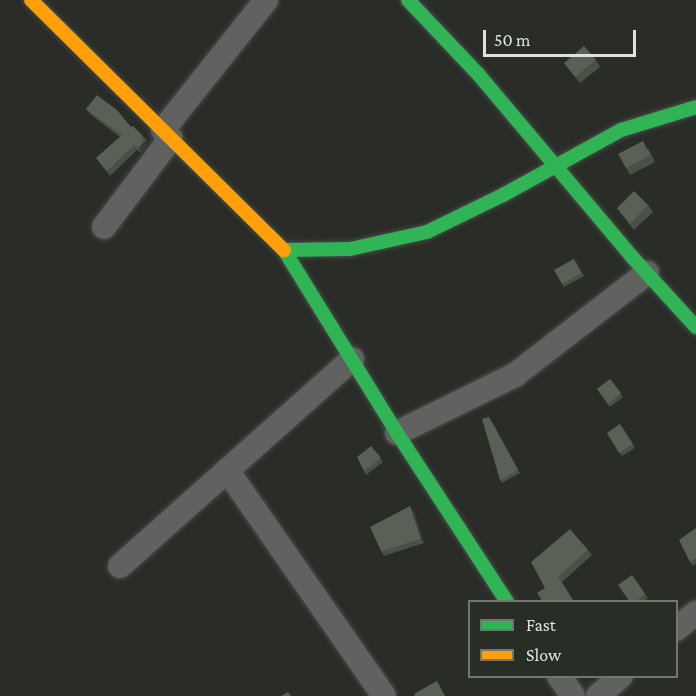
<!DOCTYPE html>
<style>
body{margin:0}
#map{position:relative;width:696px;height:696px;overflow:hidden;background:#292c27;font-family:"Crimson Pro",serif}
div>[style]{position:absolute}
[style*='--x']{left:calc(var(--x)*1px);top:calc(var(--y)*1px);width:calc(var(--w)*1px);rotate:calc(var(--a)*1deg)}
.roads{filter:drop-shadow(0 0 2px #474a46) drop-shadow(0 0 2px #474a46)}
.street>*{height:24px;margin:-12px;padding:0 12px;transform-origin:12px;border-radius:12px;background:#5f625e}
.fast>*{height:14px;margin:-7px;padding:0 7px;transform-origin:7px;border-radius:7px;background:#30b455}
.slow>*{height:14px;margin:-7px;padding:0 7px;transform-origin:7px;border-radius:7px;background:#ff9f0a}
.wall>*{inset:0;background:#495146}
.shaded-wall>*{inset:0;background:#363c33}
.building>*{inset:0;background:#596157}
span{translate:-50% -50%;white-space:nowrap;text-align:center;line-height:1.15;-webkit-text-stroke:5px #282e25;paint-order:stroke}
.legend{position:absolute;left:468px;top:600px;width:210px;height:78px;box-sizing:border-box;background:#282e25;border:2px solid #71766f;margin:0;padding:8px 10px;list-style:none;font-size:18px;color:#dfe3dd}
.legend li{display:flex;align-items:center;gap:12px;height:30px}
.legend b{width:30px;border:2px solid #71766f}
.scale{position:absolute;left:483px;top:30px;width:153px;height:27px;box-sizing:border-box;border:3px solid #dfe3dd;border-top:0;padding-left:8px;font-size:18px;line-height:21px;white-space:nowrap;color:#dfe3dd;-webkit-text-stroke:4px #282e25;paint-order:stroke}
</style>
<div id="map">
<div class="roads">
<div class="street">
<i style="--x:163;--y:130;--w:166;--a:-51.6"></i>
<i style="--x:104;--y:227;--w:111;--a:-53"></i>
<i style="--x:397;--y:433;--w:131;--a:-26.2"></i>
<i style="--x:515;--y:375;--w:167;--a:-37.7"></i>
<i style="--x:227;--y:470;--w:275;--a:55.2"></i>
<i style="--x:120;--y:566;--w:311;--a:-41.7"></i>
<i style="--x:676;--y:629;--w:26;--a:-39"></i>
<i style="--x:559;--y:676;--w:24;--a:55"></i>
<i style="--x:598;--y:696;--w:30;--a:-41"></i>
</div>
<div class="fast">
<i style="--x:408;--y:0;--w:103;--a:46.6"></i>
<i style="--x:479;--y:75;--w:238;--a:49.9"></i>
<i style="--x:632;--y:257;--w:95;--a:47.6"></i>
<i style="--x:284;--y:250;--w:215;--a:58.3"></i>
<i style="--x:397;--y:433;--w:202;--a:56.9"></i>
<i style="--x:284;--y:250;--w:66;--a:-0.9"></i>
<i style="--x:350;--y:249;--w:79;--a:-12.4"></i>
<i style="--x:427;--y:232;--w:85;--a:-26"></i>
<i style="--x:503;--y:195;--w:135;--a:-28.8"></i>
<i style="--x:621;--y:130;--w:78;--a:-17"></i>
</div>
<div class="slow">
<i style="--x:31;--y:0;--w:356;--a:44.7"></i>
</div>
</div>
<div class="wall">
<i style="clip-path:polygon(596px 60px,600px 67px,580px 83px,564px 63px)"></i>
<i style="clip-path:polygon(86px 109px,131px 127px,143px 136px,147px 141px,145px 142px,147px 146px,142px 153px,137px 150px,110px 176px,96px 158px,120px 137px,90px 114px)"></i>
<i style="clip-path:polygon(648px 148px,655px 162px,630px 175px,626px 168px)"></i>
<i style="clip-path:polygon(648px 205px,653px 212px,634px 230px,617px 208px)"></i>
<i style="clip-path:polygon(576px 262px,584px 276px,564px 287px,562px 284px)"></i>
<i style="clip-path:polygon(610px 379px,623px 397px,610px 407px,597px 389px)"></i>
<i style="clip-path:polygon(491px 420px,520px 473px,502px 483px,500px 480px)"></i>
<i style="clip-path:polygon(620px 424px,635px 448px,622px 456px,607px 433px)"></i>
<i style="clip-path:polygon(371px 446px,383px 462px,366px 475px,364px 471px)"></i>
<i style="clip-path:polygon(414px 511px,424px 543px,384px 556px,381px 551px)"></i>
<i style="clip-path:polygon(696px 528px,696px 563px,693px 566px,690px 562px)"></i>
<i style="clip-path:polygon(588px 550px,592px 555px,562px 582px,574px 602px,543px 602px,545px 588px)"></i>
<i style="clip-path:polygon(632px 575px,648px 598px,643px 602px,630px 602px)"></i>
</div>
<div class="shaded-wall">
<i style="clip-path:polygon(144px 141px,147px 146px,142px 153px,139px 148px)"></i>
<i style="clip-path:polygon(410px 506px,414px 511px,424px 543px,421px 539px)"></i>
</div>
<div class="building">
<i style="clip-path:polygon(584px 46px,596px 60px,575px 77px,564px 63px)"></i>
<i style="clip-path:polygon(97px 95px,117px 110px,131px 127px,133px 126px,143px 136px,141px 138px,144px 141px,139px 148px,134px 145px,107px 171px,96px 158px,122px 135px,86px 109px)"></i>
<i style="clip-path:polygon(643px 141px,650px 155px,626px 168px,618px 154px)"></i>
<i style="clip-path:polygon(634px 191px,648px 205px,630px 224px,617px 208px)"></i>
<i style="clip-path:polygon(574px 259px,581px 273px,562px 284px,554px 270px)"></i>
<i style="clip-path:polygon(610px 379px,621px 393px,608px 404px,597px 389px)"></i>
<i style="clip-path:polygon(489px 417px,518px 470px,500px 480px,482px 419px)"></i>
<i style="clip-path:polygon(620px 424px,633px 444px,619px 453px,607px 433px)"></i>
<i style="clip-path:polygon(371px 446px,381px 458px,364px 471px,357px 457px)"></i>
<i style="clip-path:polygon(410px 506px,421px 539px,381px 551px,370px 527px)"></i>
<i style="clip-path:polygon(696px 528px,696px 558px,690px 562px,679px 540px)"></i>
<i style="clip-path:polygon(570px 529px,588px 550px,558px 577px,573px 600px,571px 602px,543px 602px,537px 593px,545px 588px,531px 562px)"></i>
<i style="clip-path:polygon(632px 575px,645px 594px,635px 602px,630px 602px,618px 585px)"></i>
<i style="clip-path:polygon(437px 681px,445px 696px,415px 696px,414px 694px)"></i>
<i style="clip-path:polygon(288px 692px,291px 696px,281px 696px)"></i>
</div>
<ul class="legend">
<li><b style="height:8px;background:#30b455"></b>Fast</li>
<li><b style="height:8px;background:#ff9f0a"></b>Slow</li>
</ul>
<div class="scale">50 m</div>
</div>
